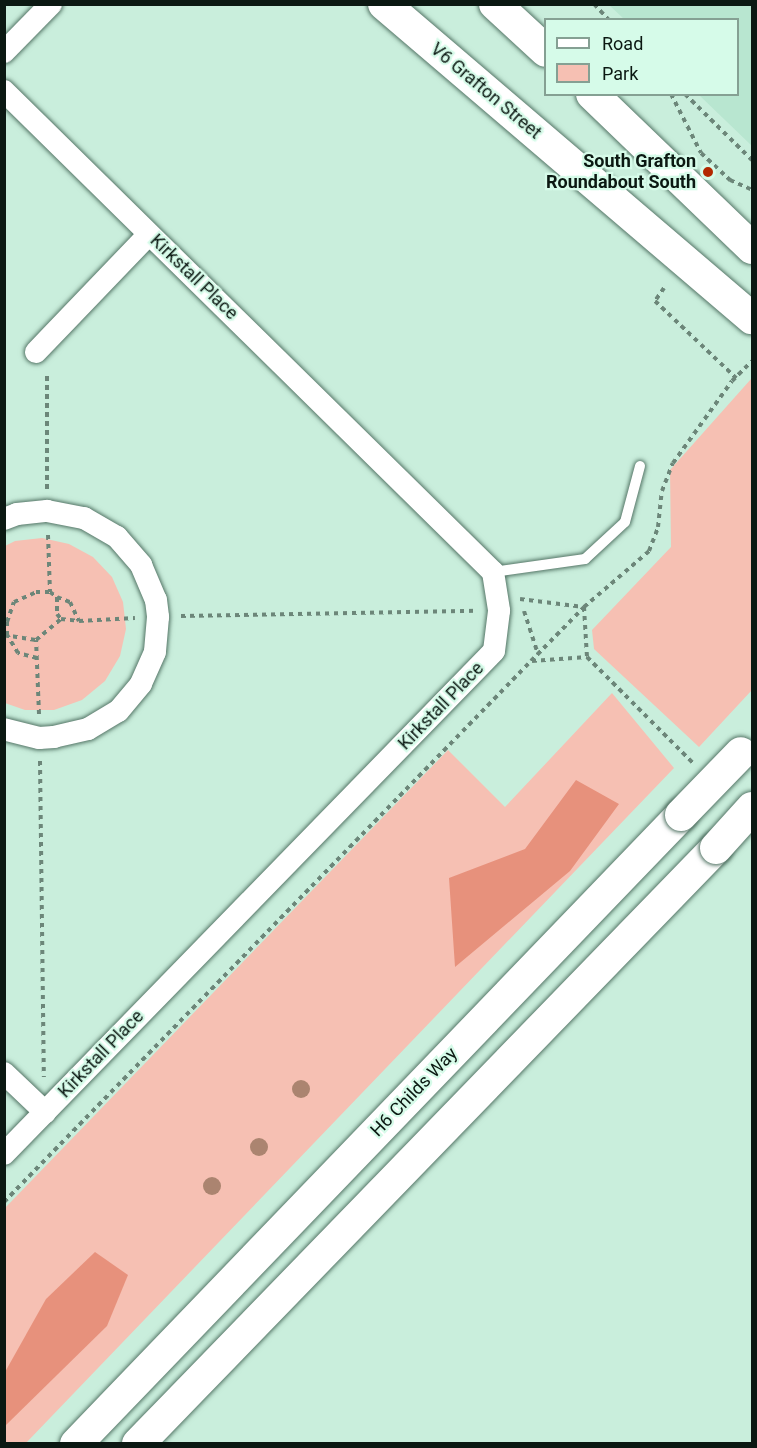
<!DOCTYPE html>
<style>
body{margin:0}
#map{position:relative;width:757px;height:1448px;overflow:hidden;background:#c9eedc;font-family:Roboto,sans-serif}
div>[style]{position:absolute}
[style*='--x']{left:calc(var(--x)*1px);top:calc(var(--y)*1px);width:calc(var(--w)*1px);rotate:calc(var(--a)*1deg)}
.built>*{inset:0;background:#b8e6d0}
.green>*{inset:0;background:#f6c0b3}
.forest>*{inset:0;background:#e7917c}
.path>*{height:4px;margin-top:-2px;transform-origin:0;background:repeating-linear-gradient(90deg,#6c8679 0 4.5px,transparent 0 9px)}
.roads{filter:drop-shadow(0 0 2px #557667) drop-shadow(0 0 2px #557667)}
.lane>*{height:10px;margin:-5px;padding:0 5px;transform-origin:5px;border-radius:5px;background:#fff}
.street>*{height:22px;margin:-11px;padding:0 11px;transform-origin:11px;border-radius:11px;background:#fff}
.secondary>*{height:32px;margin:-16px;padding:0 16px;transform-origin:16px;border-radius:16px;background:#fff}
.bridges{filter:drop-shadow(0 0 2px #557667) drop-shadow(0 0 2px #557667)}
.secondary-bridge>*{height:32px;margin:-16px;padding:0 16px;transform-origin:16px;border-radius:16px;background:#fff}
.trees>*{width:18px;height:18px;margin:-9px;border-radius:50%;background:#ab8470}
.dots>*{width:16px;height:16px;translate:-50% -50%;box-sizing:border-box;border:3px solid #d6fbe9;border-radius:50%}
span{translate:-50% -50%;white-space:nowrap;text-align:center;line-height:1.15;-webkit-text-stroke:4.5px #d6fbe9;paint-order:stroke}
.street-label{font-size:18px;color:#0b1812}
.poi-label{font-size:18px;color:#0b1812;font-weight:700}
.right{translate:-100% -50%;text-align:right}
.frame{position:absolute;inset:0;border:6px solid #0b1812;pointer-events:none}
.legend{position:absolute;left:544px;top:18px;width:195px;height:78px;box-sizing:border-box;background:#d6fbe9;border:2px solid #85a093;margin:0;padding:8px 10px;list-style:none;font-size:18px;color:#0b1812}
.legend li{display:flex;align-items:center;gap:12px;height:30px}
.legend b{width:30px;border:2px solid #85a093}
</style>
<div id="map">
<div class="built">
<i style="clip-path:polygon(609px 5px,752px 5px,752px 146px,699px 95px,738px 94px,738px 20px,624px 19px)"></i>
</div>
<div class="green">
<i style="clip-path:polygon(751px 379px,752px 690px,699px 747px,594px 649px,592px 630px,671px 547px,670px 470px)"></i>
<i style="clip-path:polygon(42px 538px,69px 544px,93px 557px,112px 577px,123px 602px,126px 629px,120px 656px,105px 681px,82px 700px,54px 710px,25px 710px,5px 703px,5px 546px,15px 541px)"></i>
<i style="clip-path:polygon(612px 693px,674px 768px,26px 1443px,5px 1443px,4px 1209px,448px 750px,505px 807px)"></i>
</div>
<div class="forest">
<i style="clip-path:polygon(576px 780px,619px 804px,570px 871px,455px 967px,449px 878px,525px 849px)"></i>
<i style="clip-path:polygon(95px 1252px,128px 1275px,107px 1326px,5px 1426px,5px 1372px,46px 1299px)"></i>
</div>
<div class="path">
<i style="--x:594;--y:4;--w:22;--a:47"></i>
<i style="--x:671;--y:94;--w:66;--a:63"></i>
<i style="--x:701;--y:153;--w:40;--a:43"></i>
<i style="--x:730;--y:180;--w:24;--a:24"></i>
<i style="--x:685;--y:94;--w:94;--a:44.6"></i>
<i style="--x:664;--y:288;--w:16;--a:125"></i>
<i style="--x:655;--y:301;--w:112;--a:43.5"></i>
<i style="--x:47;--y:489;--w:116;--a:-90"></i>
<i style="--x:48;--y:535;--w:57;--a:88"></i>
<i style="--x:50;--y:592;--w:9;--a:36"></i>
<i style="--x:57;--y:597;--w:17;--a:90"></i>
<i style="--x:57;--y:614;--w:6;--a:51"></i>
<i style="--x:57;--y:597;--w:14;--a:21"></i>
<i style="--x:70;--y:602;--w:21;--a:65"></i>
<i style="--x:520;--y:599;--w:64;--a:7.1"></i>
<i style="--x:584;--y:607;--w:50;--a:86.6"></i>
<i style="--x:524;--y:611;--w:45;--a:72"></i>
<i style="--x:181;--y:616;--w:296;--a:-1"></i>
<i style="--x:4;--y:635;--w:32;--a:9"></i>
<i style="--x:37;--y:658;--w:20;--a:-165"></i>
<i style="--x:18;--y:653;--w:21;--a:-121"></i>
<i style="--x:7;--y:635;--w:13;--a:-90"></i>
<i style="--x:7;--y:622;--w:21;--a:-71"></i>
<i style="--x:14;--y:602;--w:24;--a:-24"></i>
<i style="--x:36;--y:592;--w:13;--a:0"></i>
<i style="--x:532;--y:661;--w:55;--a:-4.2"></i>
<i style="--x:587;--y:657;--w:150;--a:45"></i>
<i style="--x:39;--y:714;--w:74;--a:-92.3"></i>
<i style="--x:36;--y:640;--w:33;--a:-40"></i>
<i style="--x:61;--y:619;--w:18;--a:6"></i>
<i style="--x:79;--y:621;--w:56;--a:-3.1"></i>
<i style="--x:40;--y:761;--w:316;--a:89.3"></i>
<i style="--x:4;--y:1202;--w:755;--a:-45.75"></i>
<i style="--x:531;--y:661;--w:76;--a:-45.5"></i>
<i style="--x:584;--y:607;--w:86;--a:-40.7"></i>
<i style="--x:649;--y:551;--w:26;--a:-69"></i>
<i style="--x:658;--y:527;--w:36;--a:-84"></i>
<i style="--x:662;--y:491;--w:30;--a:-69"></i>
<i style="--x:673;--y:463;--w:101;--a:-54.3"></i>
<i style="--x:732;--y:381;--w:28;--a:-45"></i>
</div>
<div class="roads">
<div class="lane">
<i style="--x:493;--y:572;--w:93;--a:-8"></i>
<i style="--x:585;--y:559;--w:54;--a:-42.8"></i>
<i style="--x:625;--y:522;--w:58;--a:-75"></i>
</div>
<div class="street">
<i style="--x:4;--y:52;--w:67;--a:-45.6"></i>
<i style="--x:4;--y:91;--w:686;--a:44.53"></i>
<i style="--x:493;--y:572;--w:39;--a:81"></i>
<i style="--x:499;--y:611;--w:40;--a:97.1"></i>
<i style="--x:494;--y:651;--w:702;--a:134.25"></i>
<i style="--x:36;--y:352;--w:163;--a:-46.2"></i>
<i style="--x:4;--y:519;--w:14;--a:-21"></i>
<i style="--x:17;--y:514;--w:30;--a:-6"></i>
<i style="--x:47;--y:511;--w:38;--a:11"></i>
<i style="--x:84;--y:518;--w:38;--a:30"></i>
<i style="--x:117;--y:537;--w:37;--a:49"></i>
<i style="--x:141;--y:565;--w:38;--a:67"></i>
<i style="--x:156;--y:600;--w:17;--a:83"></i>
<i style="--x:158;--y:617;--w:35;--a:95"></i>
<i style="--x:155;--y:652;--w:35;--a:114"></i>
<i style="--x:141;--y:684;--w:35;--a:130"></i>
<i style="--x:118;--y:711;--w:35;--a:149"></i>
<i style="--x:88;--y:729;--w:35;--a:167"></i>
<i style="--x:54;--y:737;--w:15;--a:176"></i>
<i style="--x:39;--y:738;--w:36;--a:-166"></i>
<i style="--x:4;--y:1073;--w:57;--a:43.6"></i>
</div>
<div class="secondary">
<i style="--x:384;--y:4;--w:484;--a:40.5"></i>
<i style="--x:495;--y:4;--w:69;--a:42.7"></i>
<i style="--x:592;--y:94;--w:222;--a:43.9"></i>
<i style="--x:76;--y:1444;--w:873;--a:-46.11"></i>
<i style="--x:138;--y:1444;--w:830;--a:-45.88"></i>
</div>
</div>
<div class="bridges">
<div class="secondary-bridge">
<i style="--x:681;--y:815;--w:86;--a:-45.9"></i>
<i style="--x:716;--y:848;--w:54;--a:-48"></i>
</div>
</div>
<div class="trees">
<i style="left:301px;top:1089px"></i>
<i style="left:259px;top:1147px"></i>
<i style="left:212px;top:1186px"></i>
</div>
<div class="dots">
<i style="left:708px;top:172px;background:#b32801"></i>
</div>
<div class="street-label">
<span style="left:486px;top:91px;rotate:40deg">V6 Grafton Street</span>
<span style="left:194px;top:277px;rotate:44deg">Kirkstall Place</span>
<span style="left:441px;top:706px;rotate:-46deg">Kirkstall Place</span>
<span style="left:101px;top:1054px;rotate:-46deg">Kirkstall Place</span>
<span style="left:414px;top:1092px;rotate:-46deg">H6 Childs Way</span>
</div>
<div class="poi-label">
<span class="right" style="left:696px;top:172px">South Grafton<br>Roundabout South</span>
</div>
<div class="frame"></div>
<ul class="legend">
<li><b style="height:8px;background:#fff"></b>Road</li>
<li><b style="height:16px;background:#f6c0b3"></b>Park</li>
</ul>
</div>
